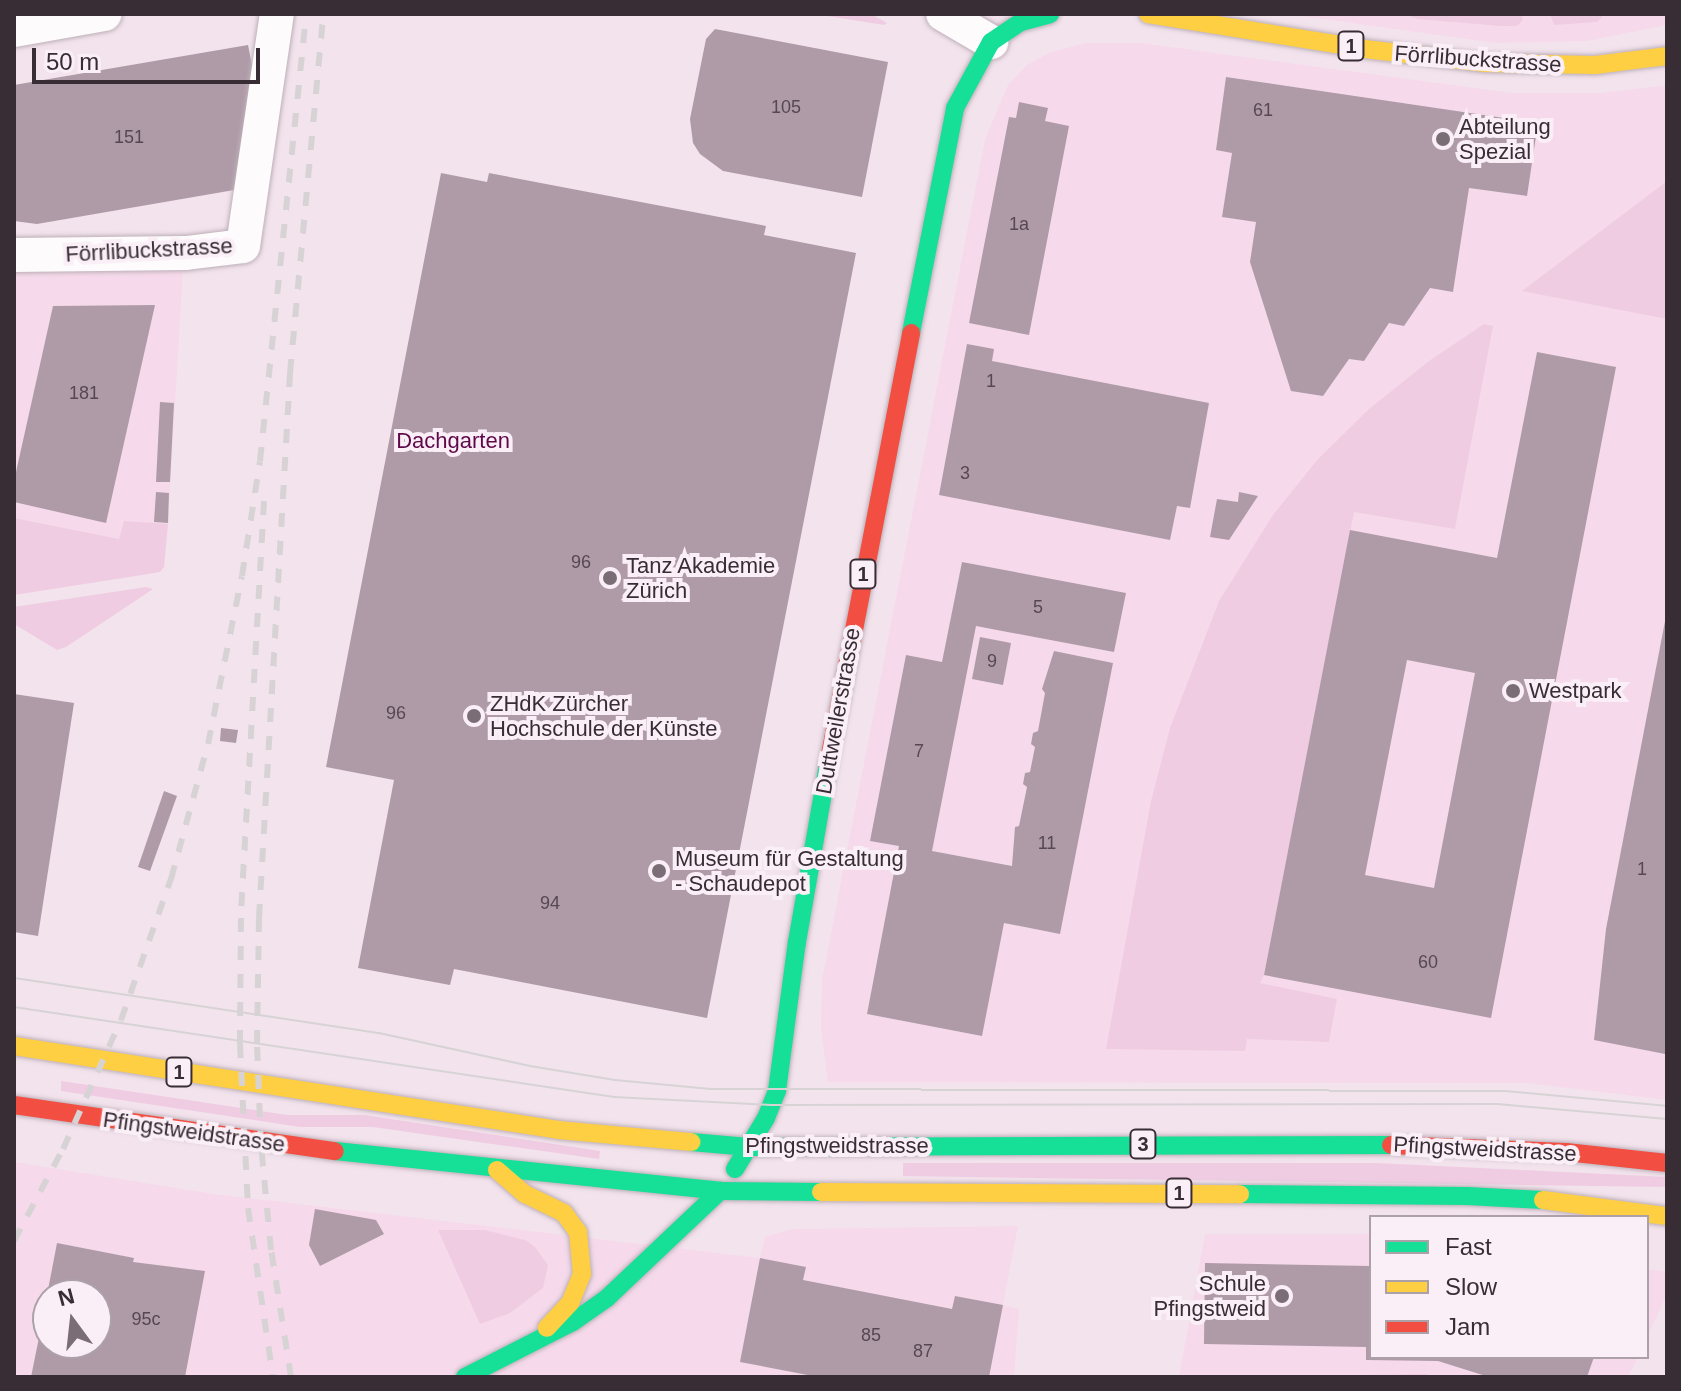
<!DOCTYPE html>
<meta charset="utf-8">
<style>
body{margin:0}
#map{position:relative;width:1681px;height:1391px;overflow:hidden;background:#f3e3ed;font-family:Helvetica,sans-serif}
div>[style]{position:absolute}
[style*='--x']{left:calc(var(--x)*1px);top:calc(var(--y)*1px);width:calc(var(--w)*1px);rotate:calc(var(--a)*1deg)}
.built>*{inset:0;background:#f6daeb}
.green>*{inset:0;background:#efcce2}
.building>*{inset:0;background:#af9ba8}
.roads{filter:drop-shadow(0 0 2px #bdb0b8) drop-shadow(0 0 2px #bdb0b8)}
.street>*{height:34px;margin:-17px;padding:0 17px;transform-origin:17px;border-radius:17px;background:#fdfbfc}
.fast>*{height:18px;margin:-9px;padding:0 9px;transform-origin:9px;border-radius:9px;background:#16e098}
.slow>*{height:18px;margin:-9px;padding:0 9px;transform-origin:9px;border-radius:9px;background:#ffcf43}
.jam>*{height:18px;margin:-9px;padding:0 9px;transform-origin:9px;border-radius:9px;background:#f24e42}
.tram>*{height:2px;margin:-1px;padding:0 1px;transform-origin:1px;border-radius:1px;background:#d7d3d5}
.rail>*{height:6px;margin-top:-3px;transform-origin:0;background:repeating-linear-gradient(90deg,#d7d3d5 0 14px,transparent 0 28px)}
.dots>*{width:22px;height:22px;translate:-50% -50%;box-sizing:border-box;border:4px solid #fbeff7;border-radius:50%}
span{translate:-50% -50%;white-space:nowrap;text-align:center;line-height:1.15;-webkit-text-stroke:8px #fbeff7;paint-order:stroke}
.number-label{font-size:18px;color:#564852}
.number-label span{-webkit-text-stroke-width:0}
.shield-label span{padding:2px 6px;background:#fbeff7;border:2px solid;border-radius:6px;-webkit-text-stroke-width:0}
.shield-label{font-size:20px;color:#392d35;font-weight:700}
.street-label{font-size:22px;color:#392d35}
.poi-label{font-size:22px;color:#392d35}
.left{translate:0 -50%;text-align:left}
.right{translate:-100% -50%;text-align:right}
.park-label{font-size:22px;color:#5f084a}
.frame{position:absolute;inset:0;border:16px solid #392d35;pointer-events:none}
.legend{position:absolute;left:1369px;top:1215px;width:280px;height:144px;box-sizing:border-box;background:#fbeff7;border:2px solid #ada1a9;margin:0;padding:10px 14px;list-style:none;font-size:24px;color:#392d35}
.legend li{display:flex;align-items:center;gap:16px;height:40px}
.legend b{width:40px;border:2px solid #ada1a9}
.north{position:absolute;left:32px;top:1279px;width:80px;height:80px;box-sizing:border-box;background:#fbeff7;border:2px solid #ada1a9;border-radius:50%;rotate:345deg;font-size:22px;font-weight:700;line-height:32px;text-align:center;color:#392d35}
.north::after{content:'';display:block;margin:auto;width:28px;height:36px;background:#7a6d75;clip-path:polygon(50% 0,100% 100%,50% 72%,0 100%)}
.scale{position:absolute;left:32px;top:48px;width:228px;height:36px;box-sizing:border-box;border:4px solid #392d35;border-top:0;padding-left:10px;font-size:24px;line-height:28px;white-space:nowrap;color:#392d35;-webkit-text-stroke:6px #fbeff7;paint-order:stroke}
</style>
<div id="map">
<div class="built">
<i style="clip-path:polygon(1287px 14px,1667px 14px,1667px 25px,1587px 41px,1496px 43px)"></i>
<i style="clip-path:polygon(1086px 43px,1141px 43px,1512px 93px,1600px 93px,1667px 85px,1667px 1100px,1527px 1083px,828px 1082px,821px 1028px,822px 980px,985px 139px,1008px 85px,1027px 65px,1051px 52px)"></i>
<i style="clip-path:polygon(14px 267px,183px 268px,168px 524px,125px 521px,119px 539px,14px 518px)"></i>
<i style="clip-path:polygon(evenodd,14px 1162px,214px 1194px,760px 1258px,765px 1237px,793px 1229px,1018px 1226px,1003px 1305px,1019px 1309px,1014px 1377px,14px 1377px,14px 1162px,48px 1295px,96px 1295px,96px 1343px,48px 1343px,48px 1295px)"></i>
<i style="clip-path:polygon(1205px 1234px,1371px 1234px,1371px 1357px,1638px 1357px,1628px 1377px,1179px 1377px)"></i>
<i style="clip-path:polygon(1647px 1269px,1667px 1272px,1667px 1294px,1647px 1337px)"></i>
</div>
<div class="green">
<i style="clip-path:polygon(815px 14px,871px 14px,887px 23px,884px 25px)"></i>
<i style="clip-path:polygon(1405px 14px,1522px 15px,1523px 20px,1517px 26px,1501px 26px,1417px 19px)"></i>
<i style="clip-path:polygon(1550px 14px,1601px 14px,1602px 17px,1597px 22px,1554px 25px)"></i>
<i style="clip-path:polygon(1667px 181px,1667px 319px,1522px 291px)"></i>
<i style="clip-path:polygon(1484px 324px,1493px 326px,1455px 529px,1354px 512px,1264px 975px,1260px 983px,1337px 999px,1329px 1042px,1247px 1039px,1245px 1051px,1106px 1049px,1151px 801px,1170px 728px,1219px 601px,1273px 515px,1318px 459px,1369px 409px,1429px 361px)"></i>
<i style="clip-path:polygon(14px 518px,119px 539px,124px 521px,168px 524px,164px 567px,160px 572px,142px 575px,14px 595px)"></i>
<i style="clip-path:polygon(146px 587px,153px 589px,66px 647px,57px 650px,14px 624px,14px 607px)"></i>
<i style="clip-path:polygon(61px 1081px,287px 1115px,364px 1115px,600px 1151px,599px 1159px,373px 1127px,300px 1127px,61px 1091px)"></i>
<i style="clip-path:polygon(903px 1163px,1377px 1163px,1667px 1177px,1667px 1187px,903px 1176px)"></i>
<i style="clip-path:polygon(438px 1230px,485px 1230px,525px 1240px,535px 1247px,548px 1265px,543px 1288px,510px 1313px,480px 1324px)"></i>
<i style="clip-path:polygon(1425px 1374px,1435px 1377px,1295px 1377px,1295px 1376px)"></i>
</div>
<div class="building">
<i style="clip-path:polygon(715px 29px,888px 62px,862px 197px,723px 171px,700px 154px,693px 143px,690px 119px,706px 39px)"></i>
<i style="clip-path:polygon(248px 45px,252px 65px,240px 189px,37px 224px,14px 221px,14px 85px)"></i>
<i style="clip-path:polygon(1226px 77px,1538px 123px,1527px 196px,1469px 188px,1453px 292px,1430px 288px,1404px 326px,1389px 323px,1364px 361px,1349px 359px,1323px 396px,1291px 391px,1250px 262px,1256px 222px,1222px 217px,1232px 153px,1216px 150px)"></i>
<i style="clip-path:polygon(1019px 102px,1048px 108px,1045px 121px,1069px 126px,1029px 335px,969px 323px,1009px 117px,1016px 118px)"></i>
<i style="clip-path:polygon(441px 173px,487px 182px,489px 173px,766px 226px,764px 235px,856px 253px,707px 1018px,454px 969px,450px 985px,358px 968px,394px 780px,326px 767px)"></i>
<i style="clip-path:polygon(155px 305px,106px 523px,14px 502px,14px 481px,53px 306px)"></i>
<i style="clip-path:polygon(967px 344px,994px 349px,992px 361px,1209px 403px,1190px 508px,1177px 506px,1170px 540px,939px 495px)"></i>
<i style="clip-path:polygon(evenodd,1537px 352px,1616px 367px,1491px 1018px,1264px 975px,1350px 530px,1497px 558px,1537px 352px,1407px 660px,1475px 673px,1434px 888px,1365px 875px,1407px 660px)"></i>
<i style="clip-path:polygon(160px 402px,174px 403px,170px 482px,156px 482px)"></i>
<i style="clip-path:polygon(156px 492px,169px 493px,168px 523px,154px 522px)"></i>
<i style="clip-path:polygon(1239px 492px,1258px 496px,1229px 540px,1210px 537px,1217px 499px,1238px 502px)"></i>
<i style="clip-path:polygon(962px 562px,1126px 593px,1114px 652px,976px 626px,932px 851px,1012px 866px,1015px 827px,1019px 826px,1027px 787px,1023px 784px,1025px 773px,1030px 772px,1035px 747px,1031px 744px,1033px 733px,1038px 731px,1045px 693px,1042px 689px,1054px 651px,1113px 663px,1060px 934px,1004px 923px,982px 1036px,867px 1014px,899px 846px,870px 841px,906px 655px,942px 662px)"></i>
<i style="clip-path:polygon(1666px 616px,1667px 1046px,1665px 1054px,1594px 1040px,1606px 929px)"></i>
<i style="clip-path:polygon(980px 637px,1011px 643px,1003px 685px,972px 679px)"></i>
<i style="clip-path:polygon(14px 694px,74px 703px,38px 936px,14px 932px)"></i>
<i style="clip-path:polygon(221px 728px,238px 730px,236px 743px,220px 741px)"></i>
<i style="clip-path:polygon(164px 791px,177px 796px,150px 871px,138px 867px)"></i>
<i style="clip-path:polygon(315px 1209px,376px 1220px,384px 1234px,320px 1266px,309px 1245px)"></i>
<i style="clip-path:polygon(57px 1243px,134px 1258px,133px 1262px,205px 1271px,185px 1377px,31px 1377px,47px 1298px,48px 1343px,96px 1343px,96px 1295px,47px 1295px)"></i>
<i style="clip-path:polygon(760px 1258px,806px 1267px,803px 1280px,952px 1309px,955px 1296px,1003px 1305px,989px 1377px,818px 1377px,740px 1362px)"></i>
<i style="clip-path:polygon(1205px 1263px,1371px 1266px,1371px 1357px,1594px 1357px,1587px 1377px,1489px 1377px,1438px 1361px,1366px 1360px,1366px 1347px,1204px 1344px)"></i>
</div>
<div class="roads">
<div class="street">
<i style="--x:943;--y:14;--w:56;--a:30.3"></i>
<i style="--x:14;--y:30;--w:92;--a:-10"></i>
<i style="--x:14;--y:255;--w:172;--a:-0.7"></i>
<i style="--x:186;--y:253;--w:57;--a:-7"></i>
<i style="--x:243;--y:246;--w:234;--a:-81.7"></i>
</div>
<div class="fast">
<i style="--x:911;--y:333;--w:229;--a:-78.9"></i>
<i style="--x:955;--y:108;--w:75;--a:-61.4"></i>
<i style="--x:991;--y:42;--w:36;--a:-34"></i>
<i style="--x:1021;--y:22;--w:30;--a:-15"></i>
<i style="--x:691;--y:1142;--w:58;--a:4.9"></i>
<i style="--x:749;--y:1147;--w:642;--a:-0.18"></i>
<i style="--x:335;--y:1151;--w:387;--a:5.9"></i>
<i style="--x:720;--y:1191;--w:101;--a:0.6"></i>
<i style="--x:735;--y:1169;--w:60;--a:-58.7"></i>
<i style="--x:766;--y:1118;--w:29;--a:-68"></i>
<i style="--x:777;--y:1091;--w:150;--a:-82.4"></i>
<i style="--x:797;--y:942;--w:180;--a:-80.1"></i>
<i style="--x:1240;--y:1194;--w:227;--a:0.5"></i>
<i style="--x:1467;--y:1196;--w:76;--a:3"></i>
<i style="--x:465;--y:1377;--w:121;--a:-27"></i>
<i style="--x:573;--y:1322;--w:42;--a:-35.2"></i>
<i style="--x:607;--y:1298;--w:156;--a:-43.4"></i>
</div>
<div class="slow">
<i style="--x:1148;--y:14;--w:228;--a:9.1"></i>
<i style="--x:1373;--y:50;--w:114;--a:6.6"></i>
<i style="--x:1486;--y:63;--w:109;--a:1.1"></i>
<i style="--x:1595;--y:65;--w:73;--a:-7.1"></i>
<i style="--x:14;--y:1046;--w:551;--a:8.76"></i>
<i style="--x:559;--y:1130;--w:133;--a:5.2"></i>
<i style="--x:497;--y:1170;--w:37;--a:41"></i>
<i style="--x:525;--y:1194;--w:43;--a:26"></i>
<i style="--x:564;--y:1213;--w:24;--a:54"></i>
<i style="--x:578;--y:1232;--w:42;--a:84.6"></i>
<i style="--x:582;--y:1274;--w:31;--a:112"></i>
<i style="--x:570;--y:1303;--w:34;--a:133"></i>
<i style="--x:821;--y:1192;--w:419;--a:0.3"></i>
<i style="--x:1543;--y:1200;--w:125;--a:7.4"></i>
</div>
<div class="jam">
<i style="--x:828;--y:765;--w:440;--a:-79.1"></i>
<i style="--x:14;--y:1105;--w:324;--a:8.2"></i>
<i style="--x:1391;--y:1145;--w:175;--a:2.3"></i>
<i style="--x:1566;--y:1152;--w:102;--a:6.2"></i>
</div>
</div>
<div class="tram">
<i style="--x:14;--y:978;--w:369;--a:8.6"></i>
<i style="--x:379;--y:1033;--w:155;--a:12.3"></i>
<i style="--x:530;--y:1066;--w:86;--a:9.4"></i>
<i style="--x:615;--y:1080;--w:96;--a:5.4"></i>
<i style="--x:711;--y:1089;--w:795;--a:0.14"></i>
<i style="--x:1506;--y:1091;--w:162;--a:5.3"></i>
<i style="--x:14;--y:1007;--w:607;--a:8.53"></i>
<i style="--x:614;--y:1097;--w:158;--a:2.9"></i>
<i style="--x:772;--y:1105;--w:725;--a:-0.08"></i>
<i style="--x:1497;--y:1104;--w:171;--a:5"></i>
</div>
<div class="rail">
<i style="--x:264;--y:501;--w:418;--a:93.2"></i>
<i style="--x:241;--y:918;--w:126;--a:90.5"></i>
<i style="--x:240;--y:1044;--w:164;--a:87.2"></i>
<i style="--x:248;--y:1208;--w:171;--a:81.6"></i>
<i style="--x:14;--y:1241;--w:104;--a:-62"></i>
<i style="--x:63;--y:1149;--w:141;--a:-65.8"></i>
<i style="--x:121;--y:1020;--w:150;--a:-70.5"></i>
<i style="--x:171;--y:879;--w:140;--a:-74.7"></i>
<i style="--x:208;--y:744;--w:171;--a:-78.6"></i>
<i style="--x:242;--y:576;--w:116;--a:-81.1"></i>
<i style="--x:260;--y:461;--w:449;--a:-84.1"></i>
<i style="--x:291;--y:1377;--w:129;--a:-98.9"></i>
<i style="--x:271;--y:1250;--w:105;--a:-95.4"></i>
<i style="--x:261;--y:1145;--w:101;--a:-92.3"></i>
<i style="--x:257;--y:1044;--w:126;--a:-89.1"></i>
<i style="--x:259;--y:918;--w:546;--a:-86.74"></i>
<i style="--x:290;--y:373;--w:361;--a:-84.7"></i>
</div>
<div class="dots">
<i style="left:1443px;top:139px;background:#7a6d75"></i>
<i style="left:610px;top:578px;background:#7a6d75"></i>
<i style="left:1513px;top:691px;background:#7a6d75"></i>
<i style="left:474px;top:716px;background:#7a6d75"></i>
<i style="left:659px;top:871px;background:#7a6d75"></i>
<i style="left:1282px;top:1296px;background:#7a6d75"></i>
</div>
<div class="number-label">
<span style="left:786px;top:107px">105</span>
<span style="left:1263px;top:110px">61</span>
<span style="left:129px;top:137px">151</span>
<span style="left:1019px;top:224px">1a</span>
<span style="left:991px;top:381px">1</span>
<span style="left:84px;top:393px">181</span>
<span style="left:965px;top:473px">3</span>
<span style="left:581px;top:562px">96</span>
<span style="left:1038px;top:607px">5</span>
<span style="left:992px;top:661px">9</span>
<span style="left:396px;top:713px">96</span>
<span style="left:919px;top:751px">7</span>
<span style="left:1047px;top:843px">11</span>
<span style="left:1642px;top:869px">1</span>
<span style="left:550px;top:903px">94</span>
<span style="left:1428px;top:962px">60</span>
<span style="left:146px;top:1319px">95c</span>
<span style="left:871px;top:1335px">85</span>
<span style="left:923px;top:1351px">87</span>
</div>
<div class="shield-label">
<span style="left:1351px;top:46px">1</span>
<span style="left:863px;top:574px">1</span>
<span style="left:179px;top:1072px">1</span>
<span style="left:1143px;top:1144px">3</span>
<span style="left:1179px;top:1193px">1</span>
</div>
<div class="street-label">
<span style="left:1478px;top:59px;rotate:4deg">Förrlibuckstrasse</span>
<span style="left:149px;top:250px;rotate:-3deg">Förrlibuckstrasse</span>
<span style="left:838px;top:711px;rotate:-80deg">Duttweilerstrasse</span>
<span style="left:194px;top:1132px;rotate:8deg">Pfingstweidstrasse</span>
<span style="left:837px;top:1146px">Pfingstweidstrasse</span>
<span style="left:1485px;top:1149px;rotate:3deg">Pfingstweidstrasse</span>
</div>
<div class="poi-label">
<span class="left" style="left:1459px;top:139px">Abteilung<br>Spezial</span>
<span class="left" style="left:626px;top:578px">Tanz Akademie<br>Zürich</span>
<span class="left" style="left:1529px;top:691px">Westpark</span>
<span class="left" style="left:490px;top:716px">ZHdK Zürcher<br>Hochschule der Künste</span>
<span class="left" style="left:675px;top:871px">Museum für Gestaltung<br>- Schaudepot</span>
<span class="right" style="left:1266px;top:1296px">Schule<br>Pfingstweid</span>
</div>
<div class="park-label">
<span style="left:453px;top:441px">Dachgarten</span>
</div>
<div class="frame"></div>
<ul class="legend">
<li><b style="height:10px;background:#16e098"></b>Fast</li>
<li><b style="height:10px;background:#ffcf43"></b>Slow</li>
<li><b style="height:10px;background:#f24e42"></b>Jam</li>
</ul>
<div class="north">N</div>
<div class="scale">50 m</div>
</div>
